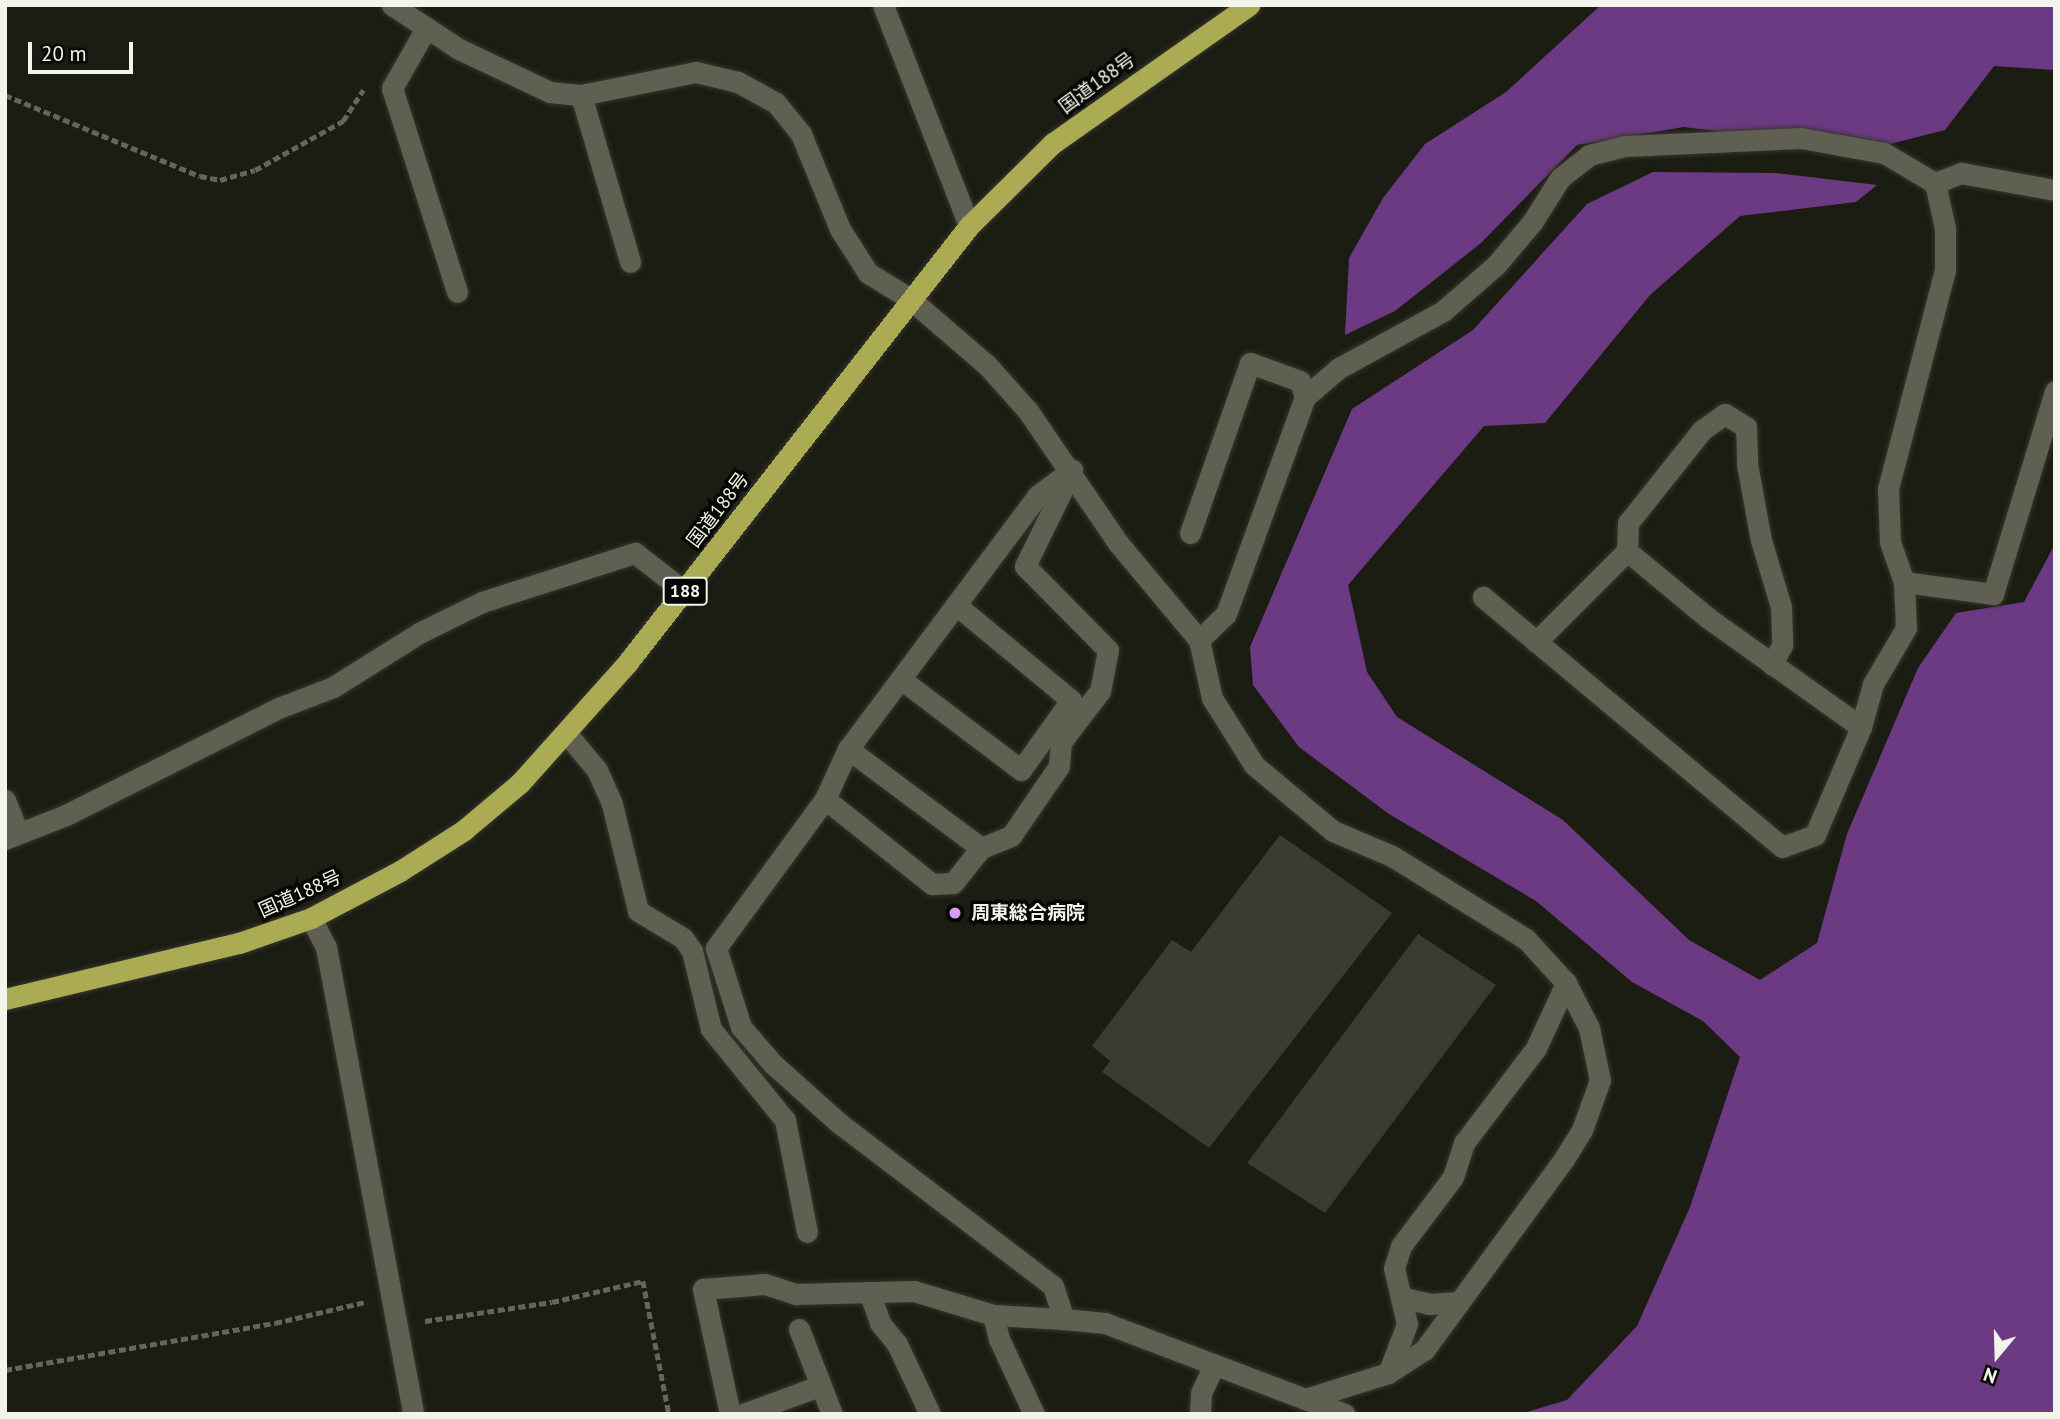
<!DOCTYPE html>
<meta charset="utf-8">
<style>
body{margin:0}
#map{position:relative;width:2060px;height:1419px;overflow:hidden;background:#1c1d12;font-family:"PT Sans","Noto Sans JP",sans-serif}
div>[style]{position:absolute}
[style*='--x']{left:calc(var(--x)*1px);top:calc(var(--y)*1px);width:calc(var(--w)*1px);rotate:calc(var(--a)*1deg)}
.forest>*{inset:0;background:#6c3a83}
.building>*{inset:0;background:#3b3b2f}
.path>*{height:4.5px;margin-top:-2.25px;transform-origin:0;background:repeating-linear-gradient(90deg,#64655b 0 7px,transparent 0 10.5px)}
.roads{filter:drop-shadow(0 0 2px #363630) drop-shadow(0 0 2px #363630)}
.minor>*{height:21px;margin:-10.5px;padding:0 10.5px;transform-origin:10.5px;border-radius:10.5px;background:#5f5f52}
.highway>*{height:21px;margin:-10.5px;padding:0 10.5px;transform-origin:10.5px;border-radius:10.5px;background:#aaab53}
.dots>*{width:19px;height:19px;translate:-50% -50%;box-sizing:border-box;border:4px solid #070704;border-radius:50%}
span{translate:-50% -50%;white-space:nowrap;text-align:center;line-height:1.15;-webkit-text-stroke:7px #070704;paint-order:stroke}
.shield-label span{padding:2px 5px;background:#070704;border:2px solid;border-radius:5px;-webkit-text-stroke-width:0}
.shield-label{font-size:18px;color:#f3f4ec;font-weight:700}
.street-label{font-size:19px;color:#f3f4ec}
.poi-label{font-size:19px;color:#f3f4ec;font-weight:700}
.left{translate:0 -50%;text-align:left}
.frame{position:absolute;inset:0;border:7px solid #f3f4ec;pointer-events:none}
.north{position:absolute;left:1962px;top:1321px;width:70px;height:70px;-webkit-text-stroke:5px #070704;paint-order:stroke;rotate:199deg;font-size:19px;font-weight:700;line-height:28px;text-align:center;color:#f3f4ec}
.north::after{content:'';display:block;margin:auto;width:24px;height:32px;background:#f3f4ec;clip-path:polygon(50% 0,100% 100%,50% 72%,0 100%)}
.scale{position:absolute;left:28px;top:42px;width:105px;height:32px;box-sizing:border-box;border:4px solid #f3f4ec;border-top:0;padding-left:9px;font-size:21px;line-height:24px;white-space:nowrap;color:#f3f4ec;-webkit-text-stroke:5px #070704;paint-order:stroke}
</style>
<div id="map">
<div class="forest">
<i style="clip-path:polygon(1601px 5px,2055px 5px,2055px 70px,1994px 66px,1945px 130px,1866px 150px,1684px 127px,1577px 145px,1481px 243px,1395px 311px,1345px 335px,1349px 258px,1383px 198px,1425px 144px,1506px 92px)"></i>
<i style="clip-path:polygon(1653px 172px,1775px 173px,1877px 185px,1856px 202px,1740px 216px,1650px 295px,1545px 423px,1484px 426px,1348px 585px,1367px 672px,1397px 717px,1563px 820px,1689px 940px,1760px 980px,1817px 943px,1847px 834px,1918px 668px,1956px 613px,2024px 602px,2055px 544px,2055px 1414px,1520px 1414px,1567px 1400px,1637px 1326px,1690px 1207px,1740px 1057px,1703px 1021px,1632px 982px,1536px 901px,1389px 814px,1299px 747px,1253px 685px,1250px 647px,1352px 409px,1473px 330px,1587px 204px)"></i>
</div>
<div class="building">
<i style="clip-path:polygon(1280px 835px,1392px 913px,1209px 1148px,1102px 1072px,1110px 1061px,1092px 1046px,1172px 940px,1191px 952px)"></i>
<i style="clip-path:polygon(1418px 934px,1496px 985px,1325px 1213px,1247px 1163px)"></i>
</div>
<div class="path">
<i style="--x:5;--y:95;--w:211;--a:22.6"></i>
<i style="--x:200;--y:176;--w:20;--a:11"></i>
<i style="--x:220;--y:180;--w:36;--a:-16"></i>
<i style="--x:255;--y:170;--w:101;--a:-29.1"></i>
<i style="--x:343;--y:121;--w:37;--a:-57"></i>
<i style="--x:425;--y:1321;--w:128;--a:-8.5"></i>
<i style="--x:552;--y:1302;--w:93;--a:-13"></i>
<i style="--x:643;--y:1281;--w:136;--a:78.9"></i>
<i style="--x:5;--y:1370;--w:274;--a:-9.9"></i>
<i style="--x:275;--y:1323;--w:92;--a:-13.1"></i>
</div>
<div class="roads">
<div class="minor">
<i style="--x:392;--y:5;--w:80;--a:33.3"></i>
<i style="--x:459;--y:49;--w:101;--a:25.3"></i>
<i style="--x:550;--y:92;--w:31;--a:6"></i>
<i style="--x:581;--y:95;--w:117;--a:-11.3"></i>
<i style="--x:696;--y:72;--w:43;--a:13.4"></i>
<i style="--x:738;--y:82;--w:43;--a:28.9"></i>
<i style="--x:776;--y:103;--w:40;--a:51"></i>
<i style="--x:801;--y:134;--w:103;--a:67.7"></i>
<i style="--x:840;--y:229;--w:52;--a:57.5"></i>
<i style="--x:868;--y:273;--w:48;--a:31.4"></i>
<i style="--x:909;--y:298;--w:103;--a:40.7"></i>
<i style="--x:987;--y:365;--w:62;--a:48.3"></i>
<i style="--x:1028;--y:411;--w:160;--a:55.7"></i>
<i style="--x:1118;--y:543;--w:126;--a:50.1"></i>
<i style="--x:1199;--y:640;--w:37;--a:-44"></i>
<i style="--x:1226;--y:614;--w:231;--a:-70"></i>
<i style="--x:1305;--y:397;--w:45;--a:-40.5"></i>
<i style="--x:1339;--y:368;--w:119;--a:-28.7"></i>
<i style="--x:1443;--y:311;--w:70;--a:-41"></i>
<i style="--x:1496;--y:265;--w:57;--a:-49.9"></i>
<i style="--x:1533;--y:221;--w:51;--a:-57.9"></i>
<i style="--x:1560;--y:178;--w:37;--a:-38"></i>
<i style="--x:1589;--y:155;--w:37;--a:-14"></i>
<i style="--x:1625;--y:146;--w:176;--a:-2.6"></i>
<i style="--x:1801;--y:138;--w:84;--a:10.2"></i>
<i style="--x:1884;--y:153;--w:59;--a:30.5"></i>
<i style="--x:1935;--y:183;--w:46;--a:77.5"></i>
<i style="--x:1945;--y:228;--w:42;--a:90"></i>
<i style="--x:1945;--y:270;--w:226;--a:104.6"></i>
<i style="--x:1888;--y:489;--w:53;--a:87.8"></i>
<i style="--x:1890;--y:542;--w:42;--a:70.7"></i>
<i style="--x:1904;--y:582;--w:46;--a:87.5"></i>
<i style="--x:1906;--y:628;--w:65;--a:120.5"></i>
<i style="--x:1873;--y:684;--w:45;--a:105.6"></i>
<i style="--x:1861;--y:727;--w:117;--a:113.1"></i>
<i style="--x:1815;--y:835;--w:35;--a:160"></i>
<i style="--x:1782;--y:847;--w:390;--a:-140.1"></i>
<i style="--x:883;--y:5;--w:237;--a:68.7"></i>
<i style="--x:425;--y:30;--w:67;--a:119.6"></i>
<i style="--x:392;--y:88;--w:214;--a:72.3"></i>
<i style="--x:581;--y:95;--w:174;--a:73.6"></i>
<i style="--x:1935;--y:183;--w:28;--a:-21"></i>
<i style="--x:1961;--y:173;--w:96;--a:10.3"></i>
<i style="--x:1072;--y:470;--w:107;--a:116.1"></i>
<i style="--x:1025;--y:566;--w:118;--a:45.3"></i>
<i style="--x:1108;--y:650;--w:42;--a:101"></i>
<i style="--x:1100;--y:691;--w:64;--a:127.4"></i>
<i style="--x:1061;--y:742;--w:24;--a:95"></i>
<i style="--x:1059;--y:766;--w:85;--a:124.4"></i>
<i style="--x:1011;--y:836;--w:32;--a:158"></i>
<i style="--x:981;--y:848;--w:166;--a:-143.3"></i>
<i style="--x:848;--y:749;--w:316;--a:-53.2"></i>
<i style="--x:1037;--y:496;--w:44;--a:-36.6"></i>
<i style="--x:1190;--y:533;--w:180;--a:-70.6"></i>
<i style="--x:1250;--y:363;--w:53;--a:19.8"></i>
<i style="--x:1300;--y:381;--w:17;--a:73"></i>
<i style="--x:1627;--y:551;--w:105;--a:39.6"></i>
<i style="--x:1708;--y:618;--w:188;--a:35.5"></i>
<i style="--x:1904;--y:582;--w:90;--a:7.7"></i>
<i style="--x:1993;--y:594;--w:212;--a:-73"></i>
<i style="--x:1199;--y:640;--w:59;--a:77.4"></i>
<i style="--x:1212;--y:698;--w:79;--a:57.9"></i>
<i style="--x:1254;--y:765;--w:103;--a:39.9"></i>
<i style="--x:1333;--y:831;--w:64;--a:23"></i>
<i style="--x:1392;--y:856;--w:158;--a:31.8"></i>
<i style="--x:1526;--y:939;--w:59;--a:47.7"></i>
<i style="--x:1566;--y:983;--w:51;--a:62.9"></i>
<i style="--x:1589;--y:1028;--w:53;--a:78.1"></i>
<i style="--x:1600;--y:1080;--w:53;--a:109.8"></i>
<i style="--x:1582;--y:1130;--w:34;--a:122"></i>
<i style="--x:1564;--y:1159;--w:237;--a:126.2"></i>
<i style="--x:1424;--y:1350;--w:43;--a:147.4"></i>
<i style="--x:1388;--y:1373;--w:87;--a:162.6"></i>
<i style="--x:1536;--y:642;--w:129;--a:-45"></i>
<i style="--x:1627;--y:551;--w:28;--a:-88"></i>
<i style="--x:1628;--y:523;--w:119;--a:-51.5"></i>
<i style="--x:1702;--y:430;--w:28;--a:-35"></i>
<i style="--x:1725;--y:414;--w:25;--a:32"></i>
<i style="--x:1746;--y:427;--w:37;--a:88"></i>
<i style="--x:1747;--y:464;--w:77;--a:79.6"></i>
<i style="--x:1761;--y:540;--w:70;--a:73.4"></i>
<i style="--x:1781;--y:607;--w:38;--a:88"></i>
<i style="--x:1782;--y:645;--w:22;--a:117"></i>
<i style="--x:902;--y:680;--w:149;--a:37.1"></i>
<i style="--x:1021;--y:770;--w:86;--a:-54.5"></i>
<i style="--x:1071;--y:700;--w:149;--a:-140.4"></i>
<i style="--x:567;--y:734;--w:47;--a:50.2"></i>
<i style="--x:597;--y:770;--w:37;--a:66"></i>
<i style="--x:612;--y:804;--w:110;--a:76.3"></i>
<i style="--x:638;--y:911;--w:52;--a:31"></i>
<i style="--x:683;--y:938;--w:16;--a:55"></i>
<i style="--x:692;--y:951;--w:80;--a:76.3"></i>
<i style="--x:711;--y:1029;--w:117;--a:50.9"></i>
<i style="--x:785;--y:1120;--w:114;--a:78.9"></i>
<i style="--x:848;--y:749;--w:55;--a:114.7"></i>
<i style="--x:825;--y:799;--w:185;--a:126.2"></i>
<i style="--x:716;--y:948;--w:83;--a:72.4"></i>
<i style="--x:741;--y:1027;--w:49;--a:49.1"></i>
<i style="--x:773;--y:1064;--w:89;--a:41.8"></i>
<i style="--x:839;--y:1123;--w:269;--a:37.3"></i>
<i style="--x:1053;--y:1286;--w:35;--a:72"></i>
<i style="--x:1064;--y:1319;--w:41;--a:5.6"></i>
<i style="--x:1105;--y:1323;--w:256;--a:20.8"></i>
<i style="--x:825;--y:799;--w:137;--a:38.5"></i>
<i style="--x:932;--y:884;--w:21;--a:-3"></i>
<i style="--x:953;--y:883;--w:45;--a:-51.3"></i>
<i style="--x:5;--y:800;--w:35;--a:68"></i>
<i style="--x:5;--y:839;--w:66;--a:-21.5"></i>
<i style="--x:66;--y:815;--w:241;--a:-26.7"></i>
<i style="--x:281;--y:707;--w:56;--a:-21"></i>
<i style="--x:333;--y:687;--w:102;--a:-32.1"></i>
<i style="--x:419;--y:633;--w:70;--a:-26.2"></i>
<i style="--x:482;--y:602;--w:161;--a:-17.8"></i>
<i style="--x:635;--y:553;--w:62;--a:37.8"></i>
<i style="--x:311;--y:918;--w:33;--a:63"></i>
<i style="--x:326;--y:947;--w:475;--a:79.4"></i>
<i style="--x:869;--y:1292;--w:33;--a:70"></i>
<i style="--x:880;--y:1323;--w:27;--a:51"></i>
<i style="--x:897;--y:1344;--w:77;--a:64.8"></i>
<i style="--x:1404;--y:1298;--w:26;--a:13"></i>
<i style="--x:1429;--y:1304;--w:30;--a:-4"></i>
<i style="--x:993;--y:1315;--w:25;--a:76"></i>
<i style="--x:999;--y:1339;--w:83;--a:65"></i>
<i style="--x:799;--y:1329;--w:91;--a:68.8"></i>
<i style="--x:1389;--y:1371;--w:50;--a:-69"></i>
<i style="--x:1407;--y:1324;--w:57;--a:-103.1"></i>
<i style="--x:1394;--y:1268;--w:23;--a:-72"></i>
<i style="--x:1401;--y:1246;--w:86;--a:-53"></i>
<i style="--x:1453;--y:1177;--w:36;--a:-72"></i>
<i style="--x:1464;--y:1143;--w:119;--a:-52.8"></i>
<i style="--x:1536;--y:1048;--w:72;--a:-65.2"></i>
<i style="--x:730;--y:1414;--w:128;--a:-102.2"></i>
<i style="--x:703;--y:1289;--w:62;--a:-4.6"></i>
<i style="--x:765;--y:1284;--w:32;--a:18"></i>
<i style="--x:795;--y:1294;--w:119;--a:-1.4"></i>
<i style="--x:914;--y:1291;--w:83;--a:16.9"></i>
<i style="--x:993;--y:1315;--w:71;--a:3.2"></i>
<i style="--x:743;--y:1414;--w:81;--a:-20.2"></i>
<i style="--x:1200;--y:1414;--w:21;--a:-87"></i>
<i style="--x:1201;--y:1393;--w:31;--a:-65"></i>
</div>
<div class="highway">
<i style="--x:5;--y:999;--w:241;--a:-13.5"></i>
<i style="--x:239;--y:943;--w:76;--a:-19.1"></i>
<i style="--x:311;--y:918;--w:101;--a:-27.8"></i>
<i style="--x:400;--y:871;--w:76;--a:-32.6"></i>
<i style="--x:464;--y:830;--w:73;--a:-40"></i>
<i style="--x:520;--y:783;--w:162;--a:-48.2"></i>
<i style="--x:628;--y:662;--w:554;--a:-51.97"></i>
<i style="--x:969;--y:226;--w:118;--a:-44.7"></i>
<i style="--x:1053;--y:143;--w:240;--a:-35.1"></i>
</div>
</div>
<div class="dots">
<i style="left:955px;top:913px;background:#d99af8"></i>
</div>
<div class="shield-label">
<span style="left:685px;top:591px">188</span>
</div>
<div class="street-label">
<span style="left:1097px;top:83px;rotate:-36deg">国道188号</span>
<span style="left:718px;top:510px;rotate:-53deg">国道188号</span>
<span style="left:300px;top:894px;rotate:-24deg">国道188号</span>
</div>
<div class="poi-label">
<span class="left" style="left:971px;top:913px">周東総合病院</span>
</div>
<div class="frame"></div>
<div class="north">N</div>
<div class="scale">20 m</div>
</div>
